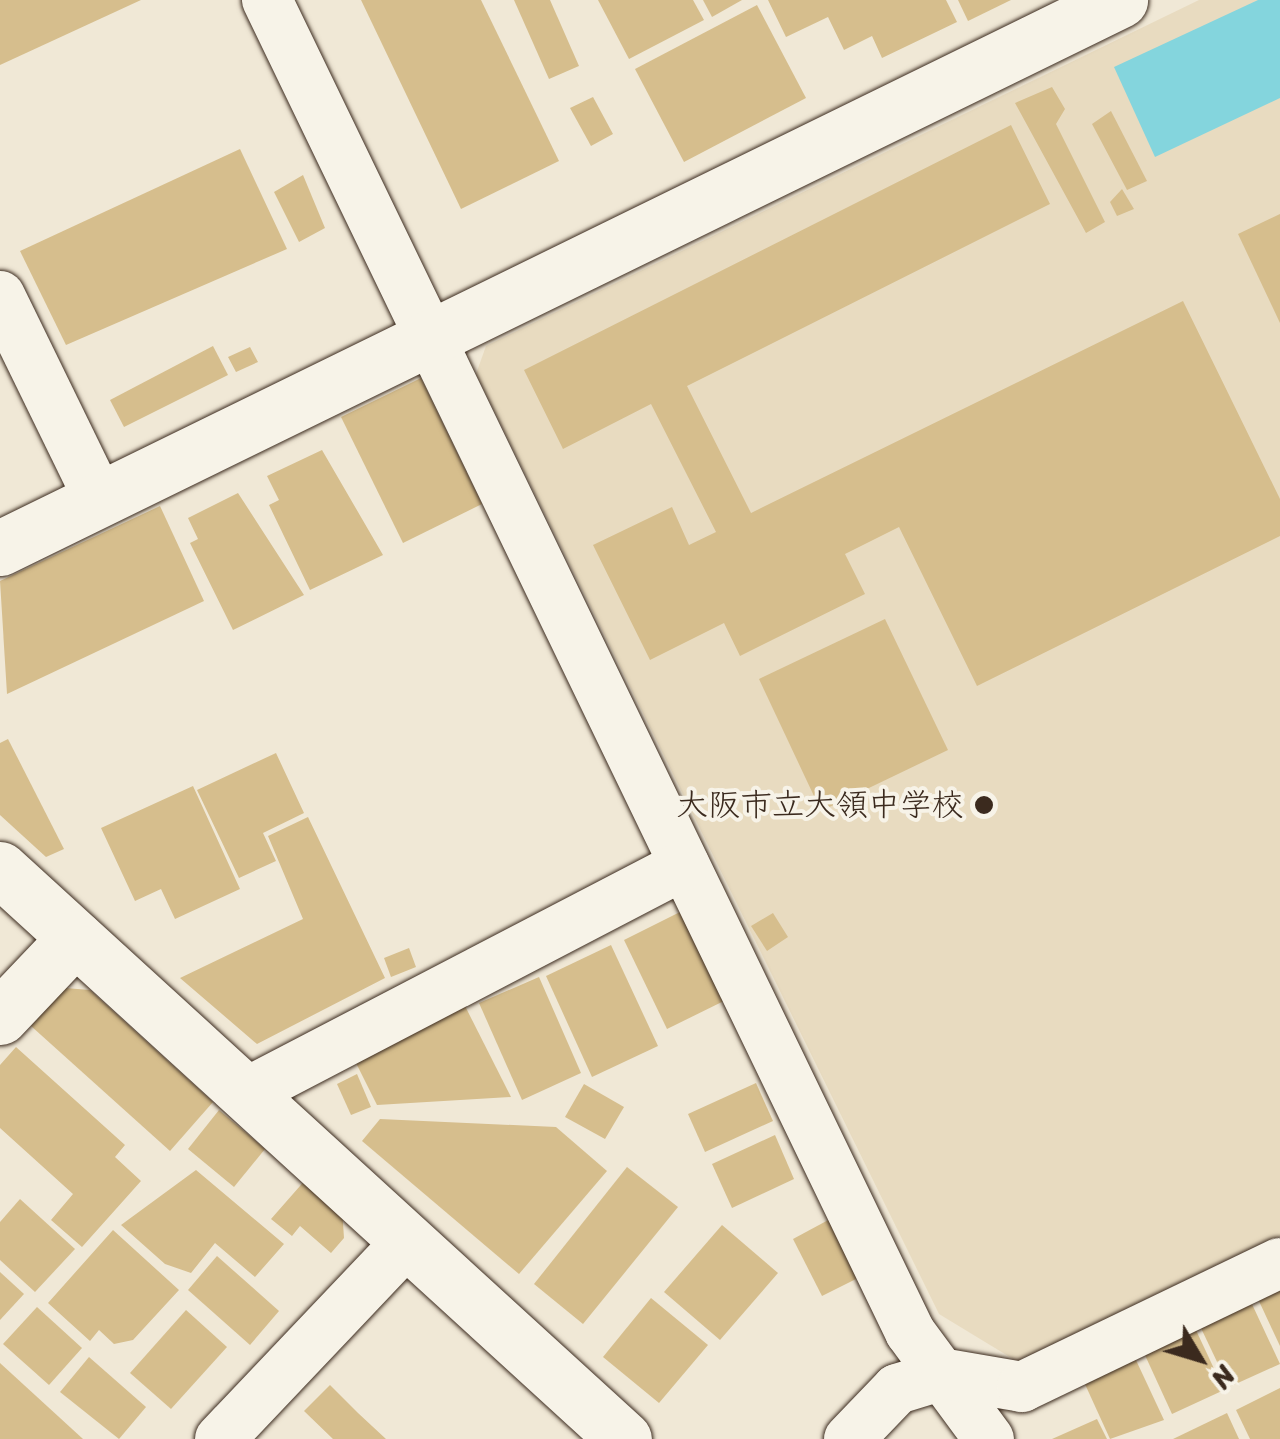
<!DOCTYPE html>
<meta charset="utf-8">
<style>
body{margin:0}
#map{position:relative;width:1280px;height:1439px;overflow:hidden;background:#f0e8d6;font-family:Sriracha,"Klee One",sans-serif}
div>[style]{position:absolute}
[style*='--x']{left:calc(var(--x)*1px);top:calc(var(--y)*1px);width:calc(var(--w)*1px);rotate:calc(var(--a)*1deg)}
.built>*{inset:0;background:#e8dbc0}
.water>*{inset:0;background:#84d5dd}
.building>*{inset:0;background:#d6be8d}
.roads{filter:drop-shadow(0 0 2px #3b2a1e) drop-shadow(0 0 2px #3b2a1e)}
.street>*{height:50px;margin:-25px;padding:0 25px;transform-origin:25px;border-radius:25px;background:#f7f3e8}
.secondary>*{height:55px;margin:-27.5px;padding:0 27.5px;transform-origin:27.5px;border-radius:27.5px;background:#f7f3e8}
.dots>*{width:28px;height:28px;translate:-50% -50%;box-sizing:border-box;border:5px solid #f7f3e8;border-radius:50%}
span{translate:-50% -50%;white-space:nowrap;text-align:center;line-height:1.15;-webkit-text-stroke:8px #f7f3e8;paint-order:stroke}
.poi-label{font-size:32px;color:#3b2a1e}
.right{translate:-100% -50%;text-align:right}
.north{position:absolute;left:1150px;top:1309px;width:100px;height:100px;-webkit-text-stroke:8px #f7f3e8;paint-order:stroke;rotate:128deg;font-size:28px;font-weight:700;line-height:40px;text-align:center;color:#3b2a1e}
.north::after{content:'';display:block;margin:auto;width:35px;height:45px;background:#3b2a1e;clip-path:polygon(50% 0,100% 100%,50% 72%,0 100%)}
</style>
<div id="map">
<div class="built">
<i style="clip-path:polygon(1199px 0,1280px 0,1280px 1236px,1018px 1362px,939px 1314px,476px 374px,486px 346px)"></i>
</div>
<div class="water">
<i style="clip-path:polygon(1258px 0,1280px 0,1280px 98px,1155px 157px,1114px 67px)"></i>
</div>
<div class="building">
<i style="clip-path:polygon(0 0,141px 0,0 65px)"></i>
<i style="clip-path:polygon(361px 0,481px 0,559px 161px,461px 209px)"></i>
<i style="clip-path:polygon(514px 0,550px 0,579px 66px,549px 79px)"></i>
<i style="clip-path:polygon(598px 0,693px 0,704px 20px,629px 59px)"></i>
<i style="clip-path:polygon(703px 0,742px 0,712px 17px)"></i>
<i style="clip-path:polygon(768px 0,946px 0,957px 22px,882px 58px,872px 36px,844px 50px,828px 17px,786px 37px)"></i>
<i style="clip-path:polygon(958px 0,1011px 0,968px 21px)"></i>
<i style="clip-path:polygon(757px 5px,806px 98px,684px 162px,635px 69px)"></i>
<i style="clip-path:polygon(1052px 87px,1065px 109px,1056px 124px,1105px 222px,1086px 233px,1015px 103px)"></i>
<i style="clip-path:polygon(593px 97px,613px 134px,591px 146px,570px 108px)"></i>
<i style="clip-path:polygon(1111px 111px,1147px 181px,1127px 190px,1092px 124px)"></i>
<i style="clip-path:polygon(1011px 125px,1050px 204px,687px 386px,751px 513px,1183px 301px,1280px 499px,1280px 536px,977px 686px,899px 527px,845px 554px,865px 594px,740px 656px,724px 623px,650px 660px,593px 545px,672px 507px,689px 545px,716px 532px,651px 404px,563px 449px,524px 370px)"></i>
<i style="clip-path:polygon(240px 149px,287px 249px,66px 345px,20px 251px)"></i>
<i style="clip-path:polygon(303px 175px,325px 228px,299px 242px,274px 192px)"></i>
<i style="clip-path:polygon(1122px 189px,1134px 209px,1117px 216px,1110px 202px)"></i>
<i style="clip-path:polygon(1280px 214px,1280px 323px,1238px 234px)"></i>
<i style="clip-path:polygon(213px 346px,228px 375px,124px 427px,110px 400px)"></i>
<i style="clip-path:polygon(250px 347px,258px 362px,236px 372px,228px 357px)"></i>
<i style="clip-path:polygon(421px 378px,482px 504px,403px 543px,341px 417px)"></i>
<i style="clip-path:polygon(322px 450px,383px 555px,310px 590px,269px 505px,279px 500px,267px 476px)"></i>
<i style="clip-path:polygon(238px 493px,304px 595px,233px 630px,190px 543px,198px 539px,188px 518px)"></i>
<i style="clip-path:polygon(160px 506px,204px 601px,7px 694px,0 581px)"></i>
<i style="clip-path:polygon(885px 619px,948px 750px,821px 811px,759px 679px)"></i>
<i style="clip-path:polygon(8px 739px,64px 849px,46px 857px,0 815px,0 743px)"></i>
<i style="clip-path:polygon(276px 753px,304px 813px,263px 833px,276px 861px,239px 878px,197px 790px)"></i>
<i style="clip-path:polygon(193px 786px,240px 889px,175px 919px,161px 889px,135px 901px,101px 828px)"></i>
<i style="clip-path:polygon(308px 817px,385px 978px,257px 1044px,180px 978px,303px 919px,268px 836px)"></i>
<i style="clip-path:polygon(686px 909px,730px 998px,667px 1029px,624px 940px)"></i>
<i style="clip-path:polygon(773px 913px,788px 937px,767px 951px,751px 926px)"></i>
<i style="clip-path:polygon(611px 945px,658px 1046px,592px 1077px,546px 976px)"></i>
<i style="clip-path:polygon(409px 948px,416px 967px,391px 977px,384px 958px)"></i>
<i style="clip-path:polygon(539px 977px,581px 1073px,522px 1100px,479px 1003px)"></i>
<i style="clip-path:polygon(65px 988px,90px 990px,213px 1102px,170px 1151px,31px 1026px)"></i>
<i style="clip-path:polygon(463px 1002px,511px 1097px,377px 1105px,353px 1057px)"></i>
<i style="clip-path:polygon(16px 1047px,125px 1145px,115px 1157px,141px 1181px,82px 1247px,51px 1220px,73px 1194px,0 1128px,0 1065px)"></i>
<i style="clip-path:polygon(357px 1074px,371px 1107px,351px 1115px,337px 1084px)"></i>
<i style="clip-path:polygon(756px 1083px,773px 1121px,705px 1152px,688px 1114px)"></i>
<i style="clip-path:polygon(584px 1084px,624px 1107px,605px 1139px,565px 1117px)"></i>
<i style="clip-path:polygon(219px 1110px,265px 1149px,234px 1187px,188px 1149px)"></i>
<i style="clip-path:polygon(380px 1119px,556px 1127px,607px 1171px,519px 1274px,362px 1141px)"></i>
<i style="clip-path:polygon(775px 1135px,794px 1179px,732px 1208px,712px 1164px)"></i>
<i style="clip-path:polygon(627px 1167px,678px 1207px,583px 1324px,534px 1284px)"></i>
<i style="clip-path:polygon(196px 1170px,284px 1244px,255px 1277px,215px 1243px,191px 1273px,165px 1264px,121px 1225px)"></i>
<i style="clip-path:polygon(307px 1178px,342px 1208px,344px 1238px,331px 1253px,300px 1226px,292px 1236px,271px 1219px)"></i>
<i style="clip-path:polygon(20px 1199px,75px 1249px,35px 1292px,0 1260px,0 1222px)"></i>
<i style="clip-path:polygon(832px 1218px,862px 1276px,822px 1296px,793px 1239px)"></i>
<i style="clip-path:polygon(722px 1225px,778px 1273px,720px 1340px,664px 1292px)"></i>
<i style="clip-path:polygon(113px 1230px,179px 1290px,133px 1340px,114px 1344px,99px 1330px,90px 1341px,48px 1303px)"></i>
<i style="clip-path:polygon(217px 1256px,279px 1311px,250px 1345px,188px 1290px)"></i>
<i style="clip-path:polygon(0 1272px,24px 1294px,0 1320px)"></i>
<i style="clip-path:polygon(1280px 1289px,1280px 1346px,1258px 1299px)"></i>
<i style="clip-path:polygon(651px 1298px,708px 1345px,659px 1403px,603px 1357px)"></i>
<i style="clip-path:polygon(1251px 1302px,1280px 1364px,1229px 1387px,1200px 1326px)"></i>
<i style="clip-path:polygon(37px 1307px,82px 1348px,49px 1385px,3px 1344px)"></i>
<i style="clip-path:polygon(186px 1310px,227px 1347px,171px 1409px,130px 1373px)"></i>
<i style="clip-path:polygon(1195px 1328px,1224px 1390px,1172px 1414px,1144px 1353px)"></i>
<i style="clip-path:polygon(89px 1357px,146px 1407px,119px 1439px,60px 1392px)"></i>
<i style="clip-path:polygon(1135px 1358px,1164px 1420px,1110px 1439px,1084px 1382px)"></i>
<i style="clip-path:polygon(0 1363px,83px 1439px,0 1439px)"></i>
<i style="clip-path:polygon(330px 1385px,358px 1413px,386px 1439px,333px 1439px,304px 1411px)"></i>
<i style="clip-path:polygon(1280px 1388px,1280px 1439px,1250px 1439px,1236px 1410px)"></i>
<i style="clip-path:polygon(1227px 1413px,1239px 1439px,1173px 1439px)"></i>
<i style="clip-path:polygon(1097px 1419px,1107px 1439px,1052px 1439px)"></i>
</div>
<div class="roads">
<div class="street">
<i style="--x:267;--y:0;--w:1479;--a:64.23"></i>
<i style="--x:910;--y:1332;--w:133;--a:53.6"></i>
<i style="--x:0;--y:296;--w:228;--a:64"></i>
<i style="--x:246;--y:1093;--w:494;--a:-27.5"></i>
<i style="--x:220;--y:1439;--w:270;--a:-46.5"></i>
<i style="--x:849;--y:1439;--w:69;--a:-46.2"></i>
<i style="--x:897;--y:1389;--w:51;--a:-17"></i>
<i style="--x:946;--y:1374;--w:77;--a:9.7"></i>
<i style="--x:1022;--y:1387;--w:286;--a:-25.7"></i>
</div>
<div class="secondary">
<i style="--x:0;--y:548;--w:1247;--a:-26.07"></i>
<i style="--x:0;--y:869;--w:845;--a:42.41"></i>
<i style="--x:0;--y:1017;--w:109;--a:-46.5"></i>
</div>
</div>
<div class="dots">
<i style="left:984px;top:805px;background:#3b2a1e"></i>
</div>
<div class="poi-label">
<span class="right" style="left:964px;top:805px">大阪市立大領中学校</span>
</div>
<div class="north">N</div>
</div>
